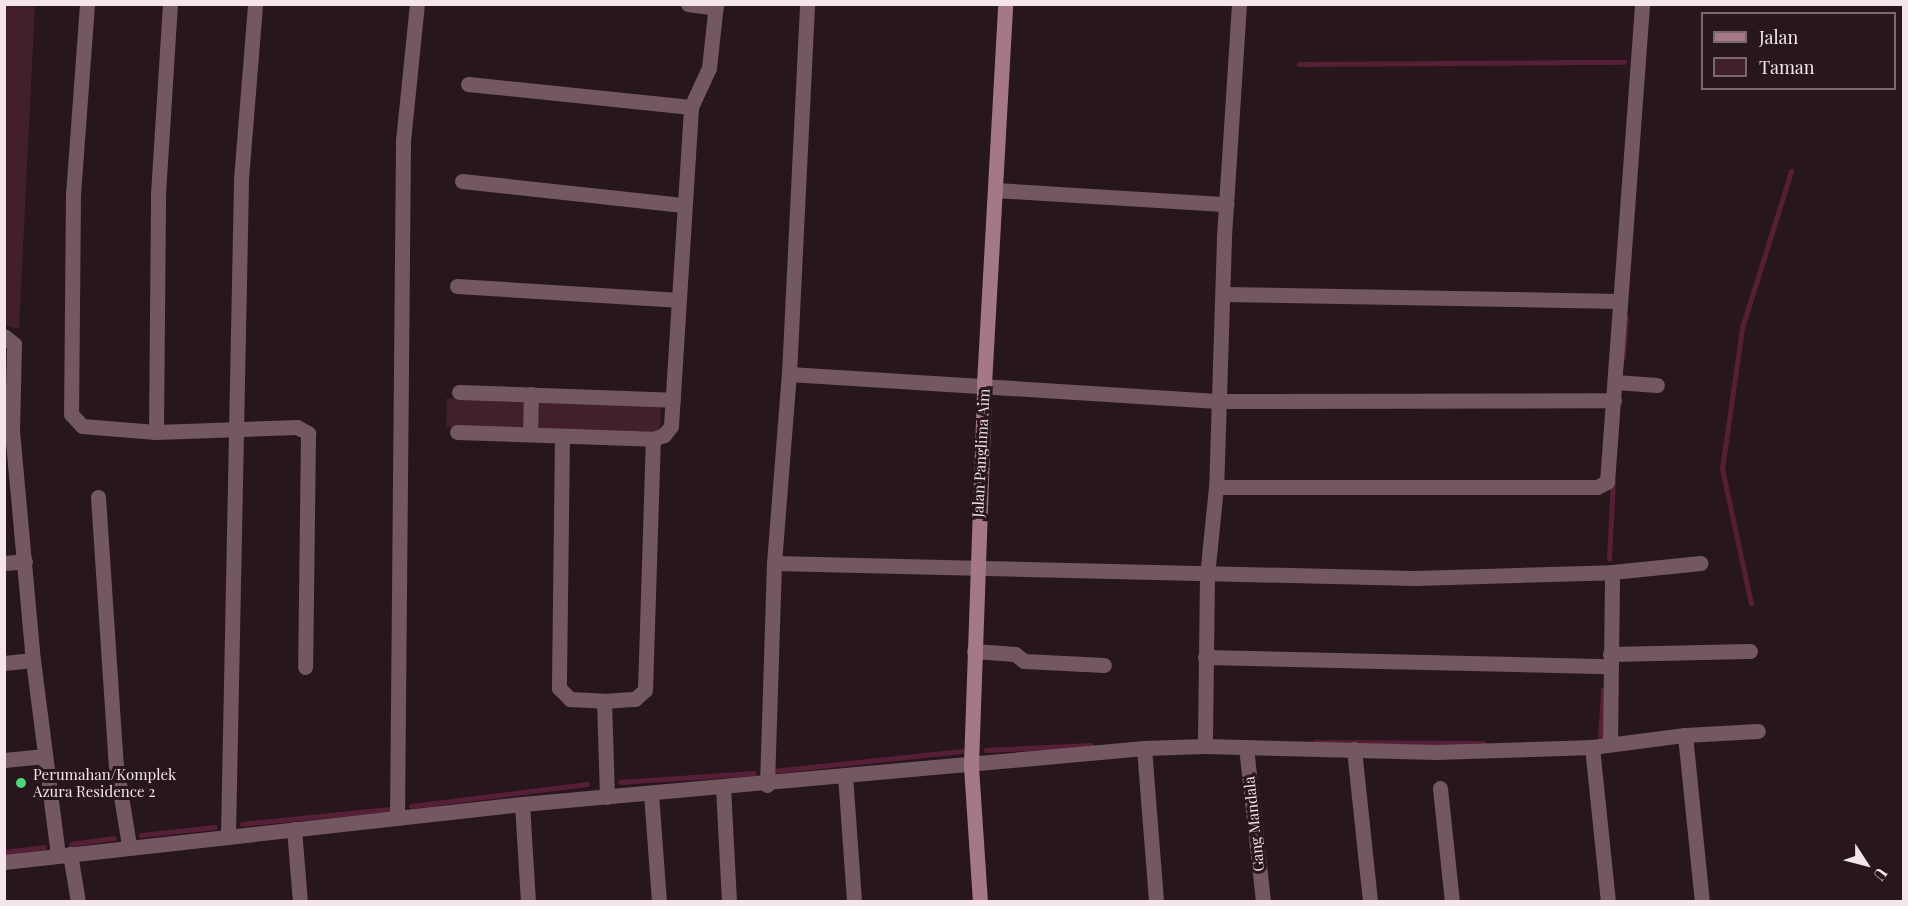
<!DOCTYPE html>
<style>
body{margin:0}
#map{position:relative;width:1908px;height:906px;overflow:hidden;background:#28161d;font-family:"Playfair Display",serif}
div>[style]{position:absolute}
[style*='--x']{left:calc(var(--x)*1px);top:calc(var(--y)*1px);width:calc(var(--w)*1px);rotate:calc(var(--a)*1deg)}
.green>*{inset:0;background:#411f2c}
.stream>*{height:4.5px;margin:-2.25px;padding:0 2.25px;transform-origin:2.25px;border-radius:2.25px;background:#571f37}
.street>*{height:15px;margin:-7.5px;padding:0 7.5px;transform-origin:7.5px;border-radius:7.5px;background:#735761}
.secondary>*{height:15px;margin:-7.5px;padding:0 7.5px;transform-origin:7.5px;border-radius:7.5px;background:#a57888}
.dots>*{width:16px;height:16px;translate:-50% -50%;box-sizing:border-box;border:3px solid #28161d;border-radius:50%}
span{translate:-50% -50%;white-space:nowrap;text-align:center;line-height:1.15;-webkit-text-stroke:6px #28161d;paint-order:stroke}
.street-label{font-size:15px;color:#f3e5e9}
.poi-label{font-size:15px;color:#f3e5e9}
.left{translate:0 -50%;text-align:left}
.frame{position:absolute;inset:0;border:6px solid #f3e5e9;pointer-events:none}
.legend{position:absolute;left:1701px;top:12px;width:195px;height:78px;box-sizing:border-box;background:#28161d;border:2px solid #79696f;margin:0;padding:8px 10px;list-style:none;font-size:18px;color:#f3e5e9}
.legend li{display:flex;align-items:center;gap:12px;height:30px}
.legend b{width:30px;border:2px solid #79696f}
.north{position:absolute;left:1836px;top:834px;width:60px;height:60px;-webkit-text-stroke:4px #28161d;paint-order:stroke;rotate:126deg;font-size:16px;font-weight:700;line-height:24px;text-align:center;color:#f3e5e9}
.north::after{content:'';display:block;margin:auto;width:21px;height:27px;background:#f3e5e9;clip-path:polygon(50% 0,100% 100%,50% 72%,0 100%)}
</style>
<div id="map">
<div class="green">
<i style="clip-path:polygon(5px 4px,35px 5px,19px 329px,4px 325px)"></i>
<i style="clip-path:polygon(447px 398px,661px 403px,660px 432px,446px 427px)"></i>
</div>
<div class="stream">
<i style="--x:1299;--y:64;--w:325;--a:-0.4"></i>
<i style="--x:1623;--y:358;--w:40;--a:-85.7"></i>
<i style="--x:1609;--y:559;--w:78;--a:-87.1"></i>
<i style="--x:1751;--y:604;--w:138;--a:-102.1"></i>
<i style="--x:1722;--y:469;--w:142;--a:-81.9"></i>
<i style="--x:1742;--y:328;--w:164;--a:-72.6"></i>
<i style="--x:1600;--y:740;--w:50;--a:-86.6"></i>
<i style="--x:1315;--y:742;--w:168;--a:0.3"></i>
<i style="--x:986;--y:750;--w:105;--a:-2.7"></i>
<i style="--x:773;--y:771;--w:190;--a:-6"></i>
<i style="--x:620;--y:782;--w:134;--a:-3.8"></i>
<i style="--x:411;--y:806;--w:177;--a:-7.1"></i>
<i style="--x:242;--y:824;--w:148;--a:-5.8"></i>
<i style="--x:141;--y:835;--w:74;--a:-6.2"></i>
<i style="--x:71;--y:844;--w:43;--a:-7.9"></i>
<i style="--x:4;--y:852;--w:40;--a:-7.1"></i>
</div>
<div class="street">
<i style="--x:87;--y:4;--w:190;--a:94.2"></i>
<i style="--x:73;--y:193;--w:221;--a:90.5"></i>
<i style="--x:71;--y:414;--w:16;--a:47"></i>
<i style="--x:82;--y:426;--w:74;--a:4.6"></i>
<i style="--x:156;--y:432;--w:141;--a:-2"></i>
<i style="--x:297;--y:427;--w:13;--a:29"></i>
<i style="--x:308;--y:433;--w:234;--a:90.7"></i>
<i style="--x:688;--y:4;--w:28;--a:8"></i>
<i style="--x:1239;--y:4;--w:234;--a:93.7"></i>
<i style="--x:1224;--y:238;--w:249;--a:91.8"></i>
<i style="--x:1216;--y:487;--w:88;--a:95.8"></i>
<i style="--x:1207;--y:575;--w:171;--a:90.7"></i>
<i style="--x:1205;--y:746;--w:231;--a:1.5"></i>
<i style="--x:1436;--y:752;--w:156;--a:-1.8"></i>
<i style="--x:1592;--y:747;--w:94;--a:-7.4"></i>
<i style="--x:1685;--y:735;--w:168;--a:84.2"></i>
<i style="--x:468;--y:84;--w:224;--a:5.9"></i>
<i style="--x:462;--y:181;--w:222;--a:6.2"></i>
<i style="--x:995;--y:190;--w:232;--a:3.5"></i>
<i style="--x:457;--y:286;--w:220;--a:3.6"></i>
<i style="--x:1223;--y:294;--w:397;--a:1"></i>
<i style="--x:4;--y:336;--w:13;--a:39"></i>
<i style="--x:14;--y:344;--w:87;--a:91.3"></i>
<i style="--x:12;--y:431;--w:230;--a:84.8"></i>
<i style="--x:33;--y:660;--w:197;--a:82.7"></i>
<i style="--x:789;--y:374;--w:370;--a:-87.2"></i>
<i style="--x:1615;--y:382;--w:42;--a:4.1"></i>
<i style="--x:459;--y:392;--w:214;--a:2.1"></i>
<i style="--x:156;--y:432;--w:238;--a:-89.5"></i>
<i style="--x:158;--y:194;--w:190;--a:-86.4"></i>
<i style="--x:457;--y:432;--w:196;--a:2"></i>
<i style="--x:653;--y:439;--w:12;--a:-20"></i>
<i style="--x:664;--y:435;--w:11;--a:-52"></i>
<i style="--x:671;--y:426;--w:320;--a:-86.4"></i>
<i style="--x:691;--y:107;--w:43;--a:-65.2"></i>
<i style="--x:709;--y:68;--w:64;--a:-83.8"></i>
<i style="--x:530;--y:434;--w:40;--a:-88.6"></i>
<i style="--x:562;--y:436;--w:252;--a:90.7"></i>
<i style="--x:559;--y:688;--w:16;--a:45"></i>
<i style="--x:570;--y:699;--w:34;--a:3"></i>
<i style="--x:604;--y:701;--w:31;--a:-4"></i>
<i style="--x:635;--y:699;--w:13;--a:-42"></i>
<i style="--x:645;--y:690;--w:251;--a:-88.2"></i>
<i style="--x:1216;--y:487;--w:381;--a:0"></i>
<i style="--x:1597;--y:487;--w:11;--a:-27"></i>
<i style="--x:1607;--y:482;--w:479;--a:-85.8"></i>
<i style="--x:98;--y:497;--w:269;--a:86.2"></i>
<i style="--x:116;--y:765;--w:81;--a:80.8"></i>
<i style="--x:4;--y:563;--w:21;--a:-5"></i>
<i style="--x:774;--y:563;--w:641;--a:1.34"></i>
<i style="--x:1415;--y:578;--w:197;--a:-1.7"></i>
<i style="--x:1612;--y:572;--w:89;--a:-5.8"></i>
<i style="--x:974;--y:651;--w:41;--a:4.2"></i>
<i style="--x:1015;--y:654;--w:11;--a:38"></i>
<i style="--x:1024;--y:661;--w:80;--a:2.9"></i>
<i style="--x:1610;--y:654;--w:140;--a:-1.2"></i>
<i style="--x:1205;--y:657;--w:405;--a:1.3"></i>
<i style="--x:4;--y:663;--w:29;--a:-6"></i>
<i style="--x:604;--y:701;--w:96;--a:88.2"></i>
<i style="--x:1685;--y:735;--w:73;--a:-3.1"></i>
<i style="--x:1610;--y:744;--w:172;--a:-89.3"></i>
<i style="--x:1246;--y:747;--w:156;--a:83.7"></i>
<i style="--x:1592;--y:747;--w:156;--a:84.1"></i>
<i style="--x:1144;--y:748;--w:61;--a:-1.9"></i>
<i style="--x:1354;--y:749;--w:154;--a:84"></i>
<i style="--x:4;--y:760;--w:41;--a:-5.6"></i>
<i style="--x:845;--y:775;--w:127;--a:85.9"></i>
<i style="--x:767;--y:785;--w:222;--a:-88.2"></i>
<i style="--x:774;--y:563;--w:190;--a:-85.5"></i>
<i style="--x:789;--y:374;--w:429;--a:3.6"></i>
<i style="--x:1217;--y:401;--w:397;--a:-0.1"></i>
<i style="--x:723;--y:787;--w:115;--a:87"></i>
<i style="--x:1440;--y:788;--w:115;--a:84"></i>
<i style="--x:651;--y:793;--w:109;--a:85.8"></i>
<i style="--x:522;--y:804;--w:98;--a:86.5"></i>
<i style="--x:397;--y:818;--w:677;--a:-89.49"></i>
<i style="--x:403;--y:141;--w:138;--a:-84.2"></i>
<i style="--x:294;--y:829;--w:73;--a:85.3"></i>
<i style="--x:228;--y:835;--w:656;--a:-88.86"></i>
<i style="--x:241;--y:179;--w:176;--a:-85.4"></i>
<i style="--x:70;--y:854;--w:49;--a:80.5"></i>
<i style="--x:4;--y:862;--w:521;--a:-6.39"></i>
<i style="--x:522;--y:804;--w:625;--a:-5.14"></i>
<i style="--x:1144;--y:748;--w:154;--a:85.5"></i>
</div>
<div class="secondary">
<i style="--x:980;--y:902;--w:137;--a:-93.8"></i>
<i style="--x:971;--y:765;--w:381;--a:-88"></i>
<i style="--x:984;--y:384;--w:381;--a:-86.8"></i>
</div>
<div class="dots">
<i style="left:21px;top:783px;background:#4dd676"></i>
</div>
<div class="street-label">
<span style="left:981px;top:453px;rotate:-87deg">Jalan Panglima Aim</span>
<span style="left:1254px;top:824px;rotate:-96deg">Gang Mandala</span>
</div>
<div class="poi-label">
<span class="left" style="left:33px;top:783px">Perumahan/Komplek<br>Azura Residence 2</span>
</div>
<div class="frame"></div>
<ul class="legend">
<li><b style="height:8px;background:#a57888"></b>Jalan</li>
<li><b style="height:16px;background:#411f2c"></b>Taman</li>
</ul>
<div class="north">U</div>
</div>
